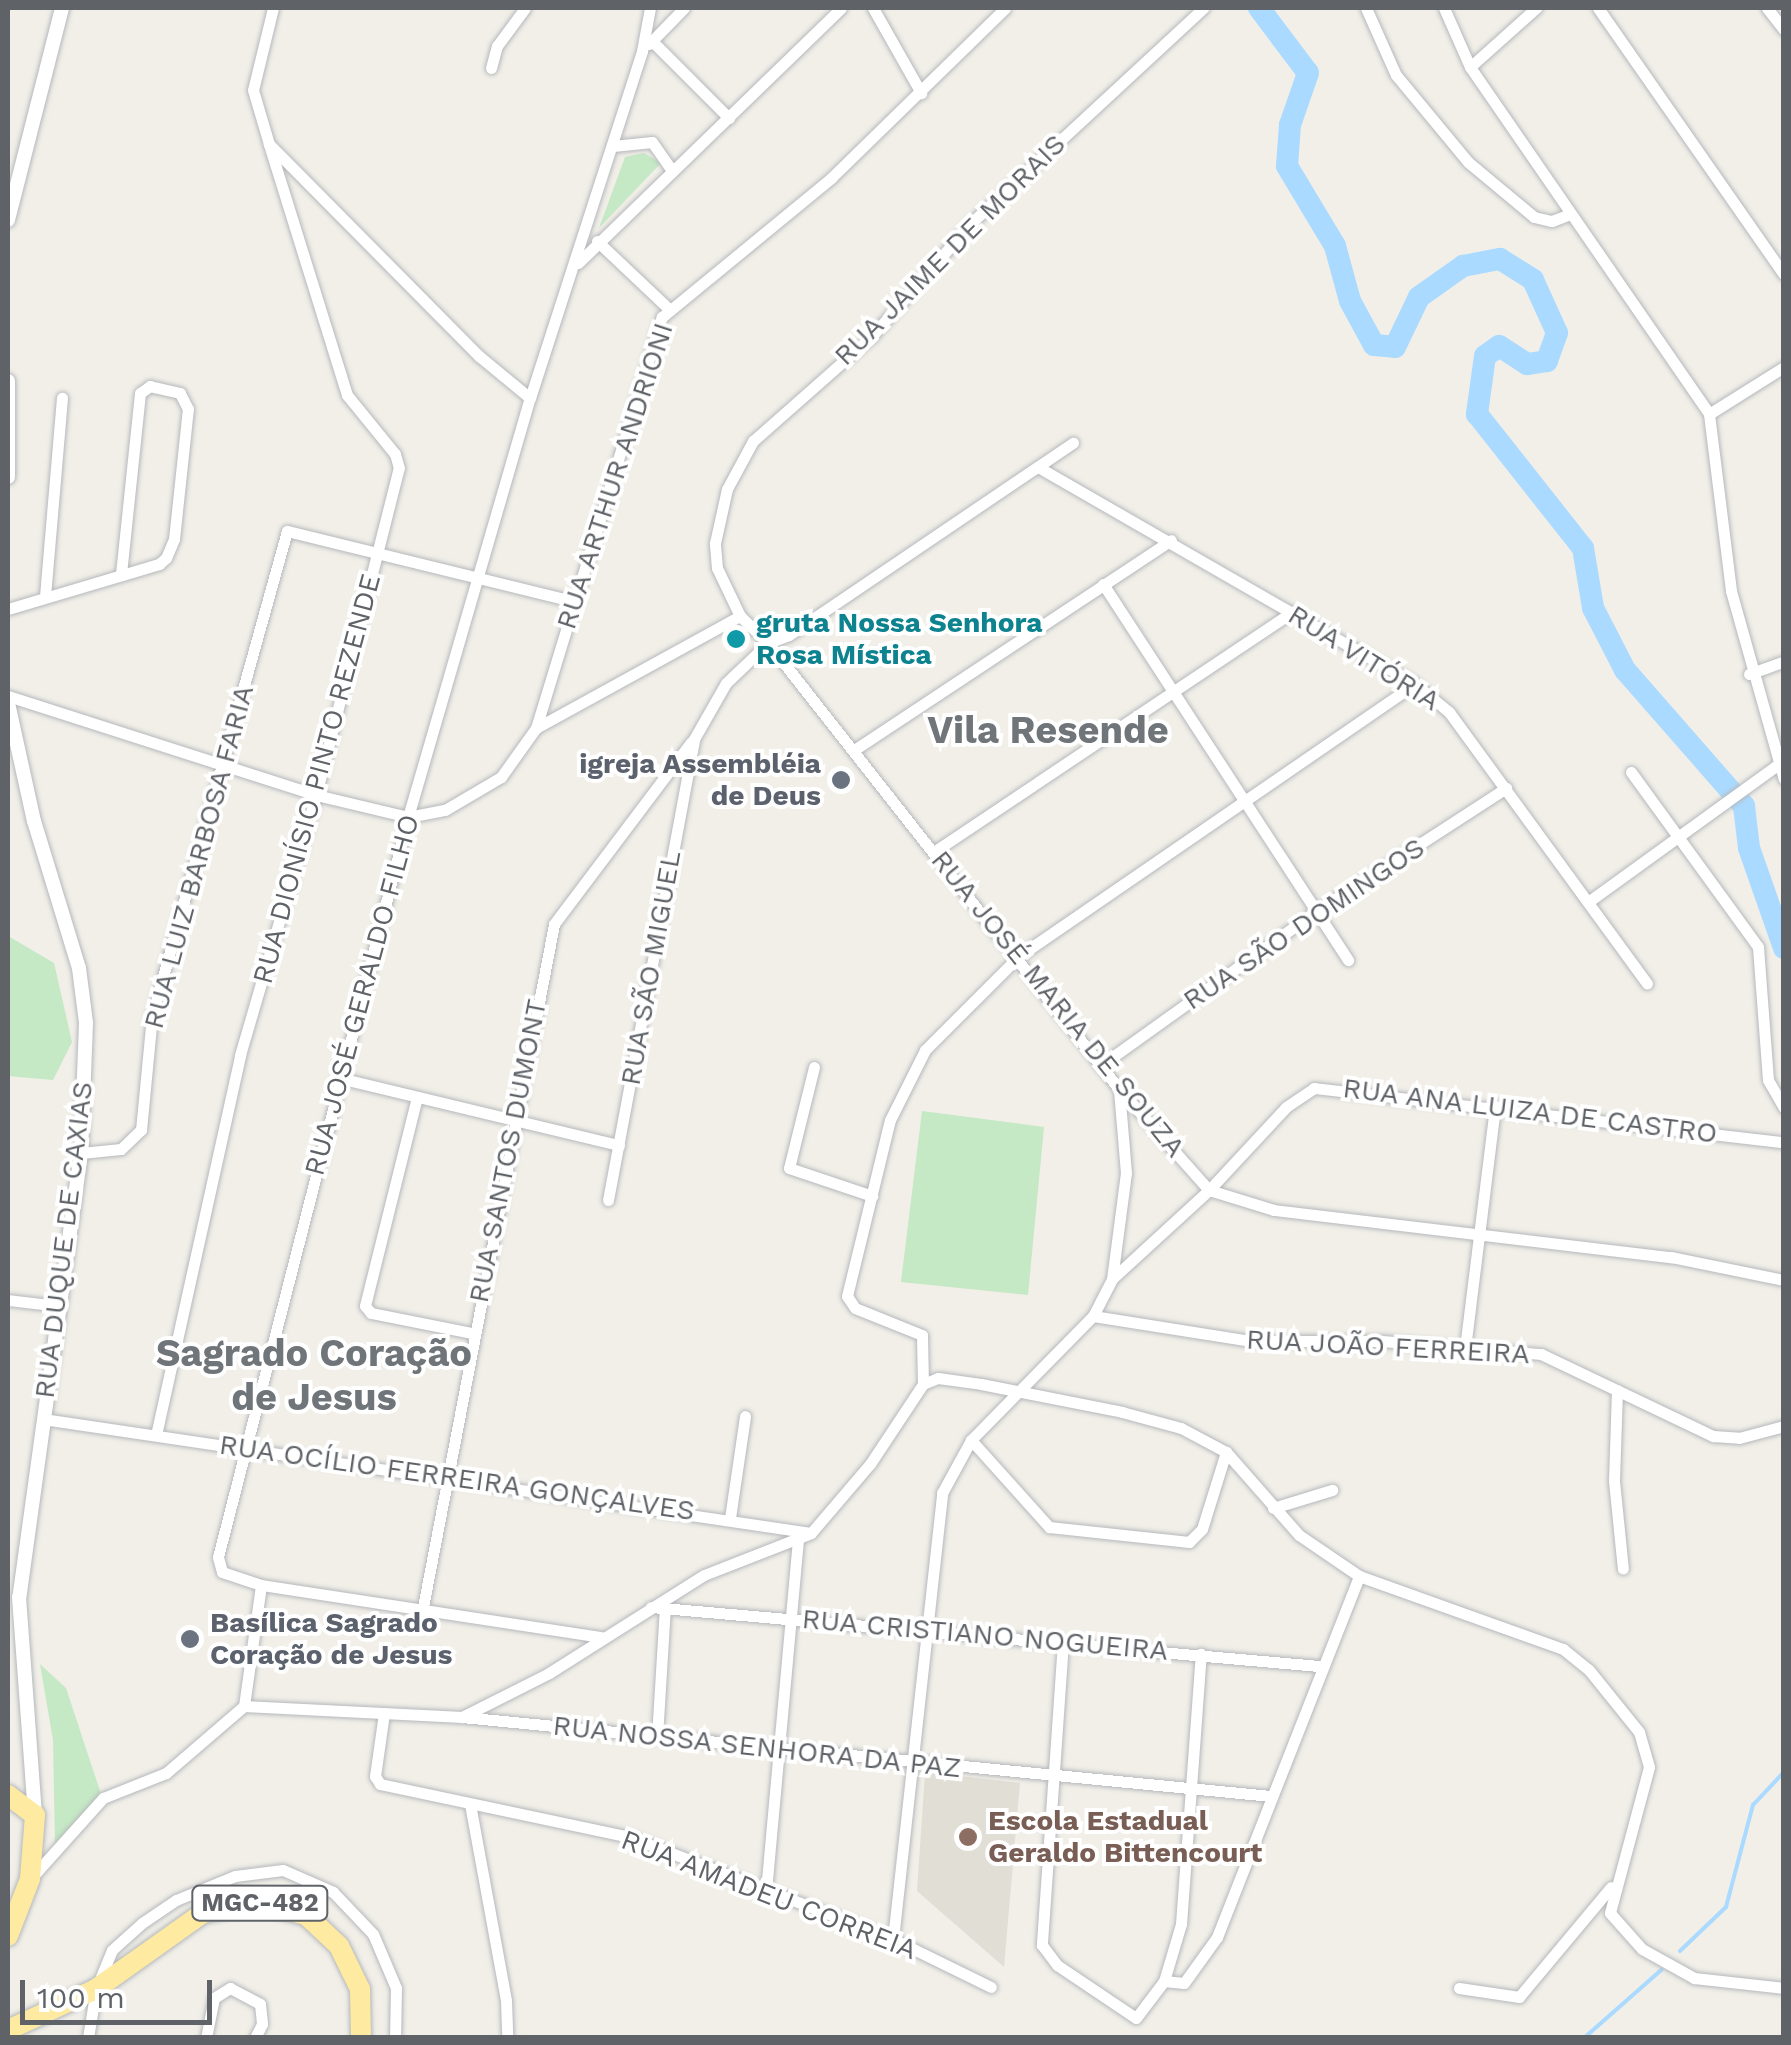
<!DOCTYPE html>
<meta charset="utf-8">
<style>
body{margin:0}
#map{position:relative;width:1791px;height:2045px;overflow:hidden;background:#f1efe8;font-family:"Work Sans",sans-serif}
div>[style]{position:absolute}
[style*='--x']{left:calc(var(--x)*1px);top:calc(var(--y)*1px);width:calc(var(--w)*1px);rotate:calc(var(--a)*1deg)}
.education>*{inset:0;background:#e1ded6}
.green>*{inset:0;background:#c5e8c5}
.stream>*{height:4px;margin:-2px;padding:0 2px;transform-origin:2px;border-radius:2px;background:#aadaff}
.river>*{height:22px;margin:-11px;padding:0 11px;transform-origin:11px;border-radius:11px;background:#aadaff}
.roads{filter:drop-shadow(0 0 2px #b5b8bc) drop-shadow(0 0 2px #b5b8bc)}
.minor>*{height:11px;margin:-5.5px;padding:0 5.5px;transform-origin:5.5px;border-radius:5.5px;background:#fff}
.tertiary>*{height:14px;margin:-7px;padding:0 7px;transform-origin:7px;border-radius:7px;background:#fff}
.trunk>*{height:20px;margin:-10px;padding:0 10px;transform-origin:10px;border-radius:10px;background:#feeaa1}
.dots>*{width:28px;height:28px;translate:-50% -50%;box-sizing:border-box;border:5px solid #fff;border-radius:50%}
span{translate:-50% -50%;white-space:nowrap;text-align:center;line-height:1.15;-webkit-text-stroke:8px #fff;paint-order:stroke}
.shield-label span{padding:2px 8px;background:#fff;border:2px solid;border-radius:8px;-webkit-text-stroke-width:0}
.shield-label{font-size:25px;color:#5f6368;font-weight:700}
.street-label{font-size:28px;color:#5f6368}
.culture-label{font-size:28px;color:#0d838f;font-weight:700}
.left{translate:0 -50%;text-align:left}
.worship-label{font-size:28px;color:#5b616d;font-weight:700}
.right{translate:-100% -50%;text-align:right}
.education-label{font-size:28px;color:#785e54;font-weight:700}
.district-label{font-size:38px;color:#70757a;font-weight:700}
.frame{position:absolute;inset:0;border:10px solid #5f6368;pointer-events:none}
.scale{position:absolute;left:20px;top:1980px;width:192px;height:45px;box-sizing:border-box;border:5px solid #5f6368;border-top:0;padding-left:12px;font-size:30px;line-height:35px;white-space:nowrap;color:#5f6368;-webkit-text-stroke:8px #fff;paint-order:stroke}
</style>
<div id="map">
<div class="education">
<i style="clip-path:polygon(925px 1772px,1020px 1783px,1004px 1967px,917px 1891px)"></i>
</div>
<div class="green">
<i style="clip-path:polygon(644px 153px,661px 163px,599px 228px,625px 157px)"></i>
<i style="clip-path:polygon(8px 936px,54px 963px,72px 1042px,53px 1080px,8px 1076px)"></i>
<i style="clip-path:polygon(922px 1111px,1044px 1127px,1028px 1295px,901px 1282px)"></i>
<i style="clip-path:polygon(40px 1664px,66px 1688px,101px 1794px,55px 1844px,53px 1740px)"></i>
</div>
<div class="stream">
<i style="--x:1680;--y:1951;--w:64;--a:-43.7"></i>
<i style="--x:1726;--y:1907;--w:106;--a:-75.2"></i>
<i style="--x:1753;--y:1805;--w:45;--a:-46.8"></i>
<i style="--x:1584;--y:2038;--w:103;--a:-41.4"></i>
</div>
<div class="river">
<i style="--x:1259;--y:8;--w:81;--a:53"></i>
<i style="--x:1308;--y:73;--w:55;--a:109.1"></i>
<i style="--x:1290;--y:125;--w:41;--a:94.2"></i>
<i style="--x:1287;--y:166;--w:93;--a:59"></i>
<i style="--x:1335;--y:246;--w:57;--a:74.7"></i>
<i style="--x:1350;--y:301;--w:50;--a:61.4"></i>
<i style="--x:1374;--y:345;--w:21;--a:5"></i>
<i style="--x:1395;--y:347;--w:55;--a:-64.4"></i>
<i style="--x:1419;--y:297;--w:54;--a:-35.2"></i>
<i style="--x:1463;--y:266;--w:38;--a:-11"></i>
<i style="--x:1500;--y:259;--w:39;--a:32"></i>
<i style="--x:1533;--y:280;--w:58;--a:65.6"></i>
<i style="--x:1557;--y:333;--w:30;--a:110"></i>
<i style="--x:1547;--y:361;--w:20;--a:171"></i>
<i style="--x:1527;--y:364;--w:33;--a:-147"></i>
<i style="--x:1499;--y:346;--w:17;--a:144"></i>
<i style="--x:1485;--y:356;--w:59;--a:97.9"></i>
<i style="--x:1477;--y:414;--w:171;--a:51.7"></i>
<i style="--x:1583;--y:548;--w:61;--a:80.5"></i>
<i style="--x:1593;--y:608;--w:70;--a:62.7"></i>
<i style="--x:1625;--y:670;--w:181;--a:48.8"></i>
<i style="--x:1744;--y:806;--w:42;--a:83.2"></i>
<i style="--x:1749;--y:848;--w:106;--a:70.7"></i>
</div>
<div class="roads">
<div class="minor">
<i style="--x:273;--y:8;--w:84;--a:103.7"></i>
<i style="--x:253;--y:90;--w:56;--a:73.5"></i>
<i style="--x:269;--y:144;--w:298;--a:45.3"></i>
<i style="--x:479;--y:356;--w:66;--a:39.5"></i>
<i style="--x:873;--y:8;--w:98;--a:60.5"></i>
<i style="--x:1366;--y:8;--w:73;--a:65.9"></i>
<i style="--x:1396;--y:75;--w:113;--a:50.4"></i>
<i style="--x:1468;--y:162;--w:86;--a:39.8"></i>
<i style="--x:1534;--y:217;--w:18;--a:13"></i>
<i style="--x:1552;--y:221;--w:19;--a:-21"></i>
<i style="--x:1444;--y:8;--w:64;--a:66.2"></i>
<i style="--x:1470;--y:67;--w:421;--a:55.4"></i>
<i style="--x:1709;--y:414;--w:178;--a:82.9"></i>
<i style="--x:1731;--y:591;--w:195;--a:74.3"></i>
<i style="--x:1598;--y:8;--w:325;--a:55.1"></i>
<i style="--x:1767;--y:8;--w:28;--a:52"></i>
<i style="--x:652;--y:41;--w:109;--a:45"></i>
<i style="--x:649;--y:44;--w:50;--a:-45.8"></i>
<i style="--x:1470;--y:67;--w:89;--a:-41.8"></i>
<i style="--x:491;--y:68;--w:23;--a:-75"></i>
<i style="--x:497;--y:46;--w:47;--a:-53.6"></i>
<i style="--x:613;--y:146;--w:39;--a:-6"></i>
<i style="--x:652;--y:142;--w:35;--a:55"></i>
<i style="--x:597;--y:241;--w:99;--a:43.4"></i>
<i style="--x:578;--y:263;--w:366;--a:-44.1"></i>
<i style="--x:1709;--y:414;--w:89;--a:-32.1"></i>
<i style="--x:1038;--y:467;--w:435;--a:29.9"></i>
<i style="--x:1415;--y:684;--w:44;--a:39.5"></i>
<i style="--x:1449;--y:712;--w:336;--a:53.9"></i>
<i style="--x:1103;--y:584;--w:449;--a:56.9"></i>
<i style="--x:45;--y:596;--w:199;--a:-85.1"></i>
<i style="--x:8;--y:609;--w:158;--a:-16.6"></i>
<i style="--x:159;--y:564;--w:9;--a:-41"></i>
<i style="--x:166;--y:558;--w:21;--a:-67"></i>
<i style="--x:174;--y:539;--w:131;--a:-83.9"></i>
<i style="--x:188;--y:409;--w:18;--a:-117"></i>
<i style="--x:180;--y:393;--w:31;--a:-167"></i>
<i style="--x:150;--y:386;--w:12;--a:145"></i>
<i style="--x:140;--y:393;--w:181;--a:96"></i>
<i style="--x:740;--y:616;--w:53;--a:-115.6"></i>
<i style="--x:717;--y:568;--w:25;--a:-95"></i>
<i style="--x:715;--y:543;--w:55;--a:-77.5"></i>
<i style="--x:727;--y:489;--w:55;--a:-61.6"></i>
<i style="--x:753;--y:441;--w:159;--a:-41.4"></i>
<i style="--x:872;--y:336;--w:149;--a:-48.8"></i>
<i style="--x:970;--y:224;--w:318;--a:-42.8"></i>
<i style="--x:1749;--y:674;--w:37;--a:-20"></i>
<i style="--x:8;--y:696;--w:324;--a:17.8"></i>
<i style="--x:316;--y:795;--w:95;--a:13.4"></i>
<i style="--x:408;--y:817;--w:38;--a:-11"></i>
<i style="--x:445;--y:810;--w:65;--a:-30.5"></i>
<i style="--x:501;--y:777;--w:60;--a:-54.5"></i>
<i style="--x:536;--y:728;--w:233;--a:-28.8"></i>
<i style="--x:740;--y:616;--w:39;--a:44"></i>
<i style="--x:768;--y:643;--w:22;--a:-21"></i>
<i style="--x:789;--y:635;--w:343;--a:-34.1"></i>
<i style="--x:536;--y:728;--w:430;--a:-73"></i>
<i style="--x:662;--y:317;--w:219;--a:-39.4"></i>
<i style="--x:831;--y:178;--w:243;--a:-44.3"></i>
<i style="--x:854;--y:750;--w:380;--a:-33.5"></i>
<i style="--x:1631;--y:772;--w:216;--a:54"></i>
<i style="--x:1758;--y:947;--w:133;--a:85.7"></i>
<i style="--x:1768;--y:1080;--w:32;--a:60"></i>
<i style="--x:935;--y:851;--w:430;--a:-33.8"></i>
<i style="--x:1588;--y:902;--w:241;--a:-35.9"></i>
<i style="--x:1104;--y:1063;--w:259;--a:-35.6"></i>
<i style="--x:1315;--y:912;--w:228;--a:-33"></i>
<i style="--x:814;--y:1067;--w:104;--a:103.9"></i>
<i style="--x:789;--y:1168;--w:88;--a:18.6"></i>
<i style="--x:339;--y:1078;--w:288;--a:13.5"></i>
<i style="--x:417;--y:1097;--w:215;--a:104"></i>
<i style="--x:365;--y:1306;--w:9;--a:49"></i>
<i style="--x:371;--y:1313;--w:103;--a:11.2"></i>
<i style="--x:81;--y:1153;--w:40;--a:-5.7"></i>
<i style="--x:121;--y:1149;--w:28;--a:-44"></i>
<i style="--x:141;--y:1130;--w:115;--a:-84.5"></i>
<i style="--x:152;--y:1016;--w:503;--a:-74.45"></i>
<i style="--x:287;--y:531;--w:294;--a:13.8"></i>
<i style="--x:608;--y:1200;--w:469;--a:-79.4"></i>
<i style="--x:694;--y:739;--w:64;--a:-60.3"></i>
<i style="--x:726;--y:683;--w:58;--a:-43.6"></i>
<i style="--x:768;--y:643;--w:568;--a:51.8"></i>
<i style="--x:1119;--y:1089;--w:135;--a:48.3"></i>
<i style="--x:1209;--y:1190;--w:68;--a:17.1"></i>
<i style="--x:1274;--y:1210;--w:400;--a:6.8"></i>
<i style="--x:1671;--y:1257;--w:115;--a:11.5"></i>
<i style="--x:1113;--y:1278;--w:130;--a:-42.5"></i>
<i style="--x:1209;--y:1190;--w:113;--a:-47.1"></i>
<i style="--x:1286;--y:1107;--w:34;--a:-34"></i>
<i style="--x:1314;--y:1088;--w:473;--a:6.6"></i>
<i style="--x:8;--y:1300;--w:51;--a:6.7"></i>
<i style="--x:1093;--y:1316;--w:159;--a:9"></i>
<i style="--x:1250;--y:1341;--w:132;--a:0"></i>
<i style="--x:1382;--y:1341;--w:160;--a:4.7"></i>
<i style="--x:1541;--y:1354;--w:191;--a:25.5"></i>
<i style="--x:1713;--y:1436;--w:26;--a:4"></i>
<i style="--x:1739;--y:1438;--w:47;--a:-14.9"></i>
<i style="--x:1465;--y:1348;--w:244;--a:-82.9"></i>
<i style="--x:923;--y:1384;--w:49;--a:-91.2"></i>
<i style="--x:922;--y:1335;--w:72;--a:-158.1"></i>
<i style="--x:855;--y:1308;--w:14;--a:-124"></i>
<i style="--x:847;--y:1296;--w:181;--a:-76.3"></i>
<i style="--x:890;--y:1120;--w:78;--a:-63.4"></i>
<i style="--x:925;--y:1050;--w:133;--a:-45"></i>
<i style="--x:1019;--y:956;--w:480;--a:-34.5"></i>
<i style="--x:1617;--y:1390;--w:91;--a:91.9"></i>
<i style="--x:1614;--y:1481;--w:88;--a:84.2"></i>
<i style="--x:43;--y:1419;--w:776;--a:8.44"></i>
<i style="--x:156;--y:1435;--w:389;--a:-77.5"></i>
<i style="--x:240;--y:1055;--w:271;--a:-73.7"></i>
<i style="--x:316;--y:795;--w:337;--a:-75.8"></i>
<i style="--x:399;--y:468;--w:15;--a:-106"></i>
<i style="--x:395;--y:454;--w:76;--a:-129.1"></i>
<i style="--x:347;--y:395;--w:263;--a:-107.3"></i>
<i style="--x:971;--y:1440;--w:117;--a:48.1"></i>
<i style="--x:1049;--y:1527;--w:141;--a:6.1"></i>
<i style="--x:1189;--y:1542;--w:18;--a:-45"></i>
<i style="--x:1202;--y:1529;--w:81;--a:-72.7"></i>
<i style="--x:1273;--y:1508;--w:62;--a:-17"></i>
<i style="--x:730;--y:1518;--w:103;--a:-81.6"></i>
<i style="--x:261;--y:1585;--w:344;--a:8.7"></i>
<i style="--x:423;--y:1607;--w:695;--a:-79.14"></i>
<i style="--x:554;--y:924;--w:228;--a:-53"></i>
<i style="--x:651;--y:1607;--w:670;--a:5.05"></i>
<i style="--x:1063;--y:1642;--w:304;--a:94"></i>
<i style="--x:1042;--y:1945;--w:25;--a:53"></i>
<i style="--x:1057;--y:1965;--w:95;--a:33.9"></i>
<i style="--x:1136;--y:2018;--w:46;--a:-52.9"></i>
<i style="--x:1164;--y:1981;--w:59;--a:-73.4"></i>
<i style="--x:1181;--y:1924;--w:271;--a:-85.8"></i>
<i style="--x:244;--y:1706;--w:122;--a:-82"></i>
<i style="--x:261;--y:1585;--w:41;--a:-161.6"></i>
<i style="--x:222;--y:1572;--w:16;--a:-105"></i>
<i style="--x:218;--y:1557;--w:764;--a:-75.6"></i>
<i style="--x:408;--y:817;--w:436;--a:-73.8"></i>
<i style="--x:530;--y:398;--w:365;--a:-72.1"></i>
<i style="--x:642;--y:51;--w:44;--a:-79.5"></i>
<i style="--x:244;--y:1706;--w:218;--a:2.9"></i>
<i style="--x:462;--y:1717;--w:812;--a:5.58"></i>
<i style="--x:384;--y:1713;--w:64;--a:98.1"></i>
<i style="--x:375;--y:1776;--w:9;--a:58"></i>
<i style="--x:380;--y:1784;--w:259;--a:12"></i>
<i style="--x:633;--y:1838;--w:279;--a:21.2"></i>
<i style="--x:893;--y:1939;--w:109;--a:26.1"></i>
<i style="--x:462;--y:1717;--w:97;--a:-26.8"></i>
<i style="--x:549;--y:1673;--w:183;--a:-32.3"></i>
<i style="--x:704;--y:1575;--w:115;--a:-21.4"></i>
<i style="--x:811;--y:1533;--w:91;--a:-49.5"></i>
<i style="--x:870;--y:1464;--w:96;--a:-56.5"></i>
<i style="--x:923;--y:1384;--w:16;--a:-22"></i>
<i style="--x:938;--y:1378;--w:43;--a:7.9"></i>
<i style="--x:981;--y:1384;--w:144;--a:11.2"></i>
<i style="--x:1122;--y:1412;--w:61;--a:15.2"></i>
<i style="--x:1181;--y:1428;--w:51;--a:28.1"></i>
<i style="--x:1226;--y:1452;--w:111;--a:48.7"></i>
<i style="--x:1299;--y:1535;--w:73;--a:34.3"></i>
<i style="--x:1359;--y:1576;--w:217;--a:19.7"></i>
<i style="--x:1563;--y:1649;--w:33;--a:39"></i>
<i style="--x:1589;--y:1670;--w:80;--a:51.1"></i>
<i style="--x:1639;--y:1732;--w:36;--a:74"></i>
<i style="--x:1649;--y:1767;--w:151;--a:105"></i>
<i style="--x:1610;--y:1913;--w:48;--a:48.4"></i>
<i style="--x:1642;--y:1949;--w:60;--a:29.1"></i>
<i style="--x:1694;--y:1978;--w:91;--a:6.3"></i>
<i style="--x:657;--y:1737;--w:130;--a:-86.5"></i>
<i style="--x:470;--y:1804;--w:199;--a:79.6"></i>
<i style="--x:506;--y:2000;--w:38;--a:88"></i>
<i style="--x:33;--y:1876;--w:105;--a:-48.1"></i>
<i style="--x:103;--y:1798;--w:68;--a:-21.6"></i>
<i style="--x:166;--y:1773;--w:103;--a:-40.7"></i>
<i style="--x:766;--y:1891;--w:352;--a:-84.8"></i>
<i style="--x:893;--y:1939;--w:449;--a:-83.7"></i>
<i style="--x:942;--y:1493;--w:60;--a:-61.3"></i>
<i style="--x:971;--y:1440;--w:174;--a:-45.5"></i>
<i style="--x:1093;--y:1316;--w:42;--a:-62.8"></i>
<i style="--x:1112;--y:1279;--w:107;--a:-82.5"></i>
<i style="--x:1126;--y:1173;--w:83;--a:-94.8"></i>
<i style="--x:1164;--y:1981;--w:20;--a:6"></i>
<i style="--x:1184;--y:1983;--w:57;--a:-54.3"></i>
<i style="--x:1217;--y:1937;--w:388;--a:-68.5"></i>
<i style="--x:1459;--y:1988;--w:61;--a:8.5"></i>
<i style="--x:1519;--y:1997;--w:143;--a:-50.1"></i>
<i style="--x:88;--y:2038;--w:50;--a:-80.7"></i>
<i style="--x:96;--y:1989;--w:42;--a:-67.7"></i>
<i style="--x:112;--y:1950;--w:40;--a:-42"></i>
<i style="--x:142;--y:1923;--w:41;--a:-34.1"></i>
<i style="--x:176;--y:1900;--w:64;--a:-22.1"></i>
<i style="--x:235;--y:1876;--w:48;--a:-7.1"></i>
<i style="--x:283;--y:1870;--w:55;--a:23.7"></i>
<i style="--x:333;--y:1892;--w:58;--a:46.4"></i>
<i style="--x:373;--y:1934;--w:59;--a:66.9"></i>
<i style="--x:396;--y:1988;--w:50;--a:91.1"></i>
<i style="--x:206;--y:2038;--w:41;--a:-78.7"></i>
<i style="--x:214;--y:1998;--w:19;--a:-32"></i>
<i style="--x:230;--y:1988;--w:34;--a:28"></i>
<i style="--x:260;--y:2004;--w:20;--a:84"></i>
<i style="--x:262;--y:2024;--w:16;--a:117"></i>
</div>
<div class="tertiary">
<i style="--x:8;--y:220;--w:219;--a:-75.7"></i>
<i style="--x:8;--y:381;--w:96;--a:90"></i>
<i style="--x:8;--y:703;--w:121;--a:77.6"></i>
<i style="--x:34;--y:821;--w:154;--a:73"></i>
<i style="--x:79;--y:968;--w:55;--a:82.7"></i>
<i style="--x:86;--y:1023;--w:130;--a:92.2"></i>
<i style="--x:81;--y:1153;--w:448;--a:97.9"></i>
<i style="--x:19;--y:1597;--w:219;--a:85.8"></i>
</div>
<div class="trunk">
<i style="--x:8;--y:1795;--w:34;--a:37"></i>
<i style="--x:35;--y:1815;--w:64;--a:94.5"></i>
<i style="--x:30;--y:1879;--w:61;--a:111.1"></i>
<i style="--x:8;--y:2030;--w:97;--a:-25"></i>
<i style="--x:96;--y:1989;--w:131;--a:-35.4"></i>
<i style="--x:203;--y:1913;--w:54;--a:-11.7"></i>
<i style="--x:256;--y:1902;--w:52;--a:14.6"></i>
<i style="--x:306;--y:1915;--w:45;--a:43.2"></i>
<i style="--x:339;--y:1946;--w:48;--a:64"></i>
<i style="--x:360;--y:1989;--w:49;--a:88.8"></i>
</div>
</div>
<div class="dots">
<i style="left:736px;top:639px;background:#0f9aa8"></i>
<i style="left:841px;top:780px;background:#6b7280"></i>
<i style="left:190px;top:1639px;background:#6b7280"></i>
<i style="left:968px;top:1837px;background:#8d6e63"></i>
</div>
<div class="shield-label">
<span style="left:260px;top:1903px">MGC-482</span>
</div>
<div class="street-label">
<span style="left:950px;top:250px;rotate:-45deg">RUA JAIME DE MORAIS</span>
<span style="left:615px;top:476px;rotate:-72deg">RUA ARTHUR ANDRIONI</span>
<span style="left:1364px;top:658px;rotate:32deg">RUA VITÓRIA</span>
<span style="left:317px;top:779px;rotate:-75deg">RUA DIONÍSIO PINTO REZENDE</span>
<span style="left:199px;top:857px;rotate:-75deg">RUA LUIZ BARBOSA FARIA</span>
<span style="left:1304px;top:924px;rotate:-34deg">RUA SÃO DOMINGOS</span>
<span style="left:651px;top:968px;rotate:-80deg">RUA SÃO MIGUEL</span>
<span style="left:362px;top:995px;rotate:-75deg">RUA JOSÉ GERALDO FILHO</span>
<span style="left:1058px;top:1004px;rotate:51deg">RUA JOSÉ MARIA DE SOUZA</span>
<span style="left:1530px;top:1111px;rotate:7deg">RUA ANA LUIZA DE CASTRO</span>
<span style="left:508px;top:1151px;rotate:-79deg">RUA SANTOS DUMONT</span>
<span style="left:64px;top:1240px;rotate:-83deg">RUA DUQUE DE CAXIAS</span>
<span style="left:1388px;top:1347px;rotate:3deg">RUA JOÃO FERREIRA</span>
<span style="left:457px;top:1478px;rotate:8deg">RUA OCÍLIO FERREIRA GONÇALVES</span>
<span style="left:985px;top:1635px;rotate:5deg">RUA CRISTIANO NOGUEIRA</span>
<span style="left:757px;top:1747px;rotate:6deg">RUA NOSSA SENHORA DA PAZ</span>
<span style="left:769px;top:1895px;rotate:21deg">RUA AMADEU CORREIA</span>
</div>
<div class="culture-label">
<span class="left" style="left:756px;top:639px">gruta Nossa Senhora<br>Rosa Mística</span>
</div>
<div class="worship-label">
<span class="right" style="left:821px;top:780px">igreja Assembléia<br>de Deus</span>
<span class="left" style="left:210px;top:1639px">Basílica Sagrado<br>Coração de Jesus</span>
</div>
<div class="education-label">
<span class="left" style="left:988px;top:1837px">Escola Estadual<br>Geraldo Bittencourt</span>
</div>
<div class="district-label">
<span style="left:1048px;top:731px">Vila Resende</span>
<span style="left:314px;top:1376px">Sagrado Coração<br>de Jesus</span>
</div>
<div class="frame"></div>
<div class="scale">100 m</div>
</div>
